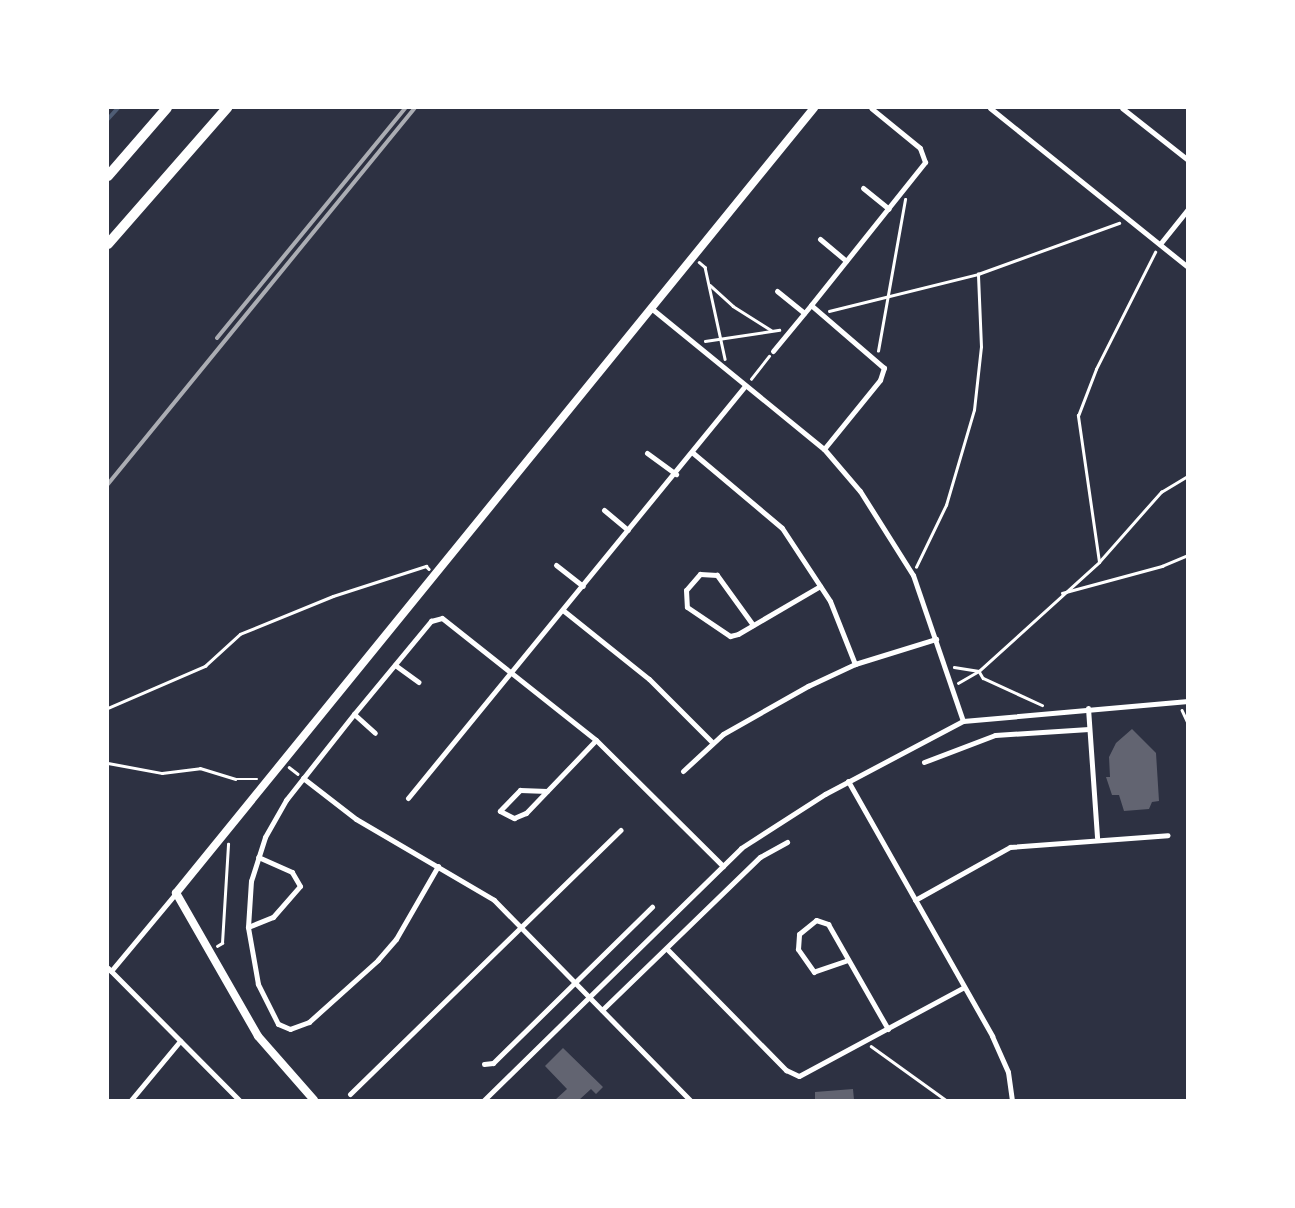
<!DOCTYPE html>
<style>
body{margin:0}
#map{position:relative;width:1295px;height:1208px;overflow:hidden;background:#2d3142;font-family:Raleway,sans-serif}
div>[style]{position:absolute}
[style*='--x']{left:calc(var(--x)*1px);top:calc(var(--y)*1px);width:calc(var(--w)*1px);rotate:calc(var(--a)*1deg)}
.stream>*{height:4px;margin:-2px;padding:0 2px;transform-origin:2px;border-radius:2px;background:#4f5d75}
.building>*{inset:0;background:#626471}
.path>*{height:2.5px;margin:-1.25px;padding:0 1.25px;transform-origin:1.25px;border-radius:1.25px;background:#fff}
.minor>*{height:5px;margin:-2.5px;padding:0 2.5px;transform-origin:2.5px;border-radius:2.5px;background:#fff}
.tertiary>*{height:8px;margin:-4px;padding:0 4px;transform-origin:4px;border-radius:4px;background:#fff}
.primary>*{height:10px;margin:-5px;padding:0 5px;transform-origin:5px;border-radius:5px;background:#fff}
.rail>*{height:4px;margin:-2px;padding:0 2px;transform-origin:2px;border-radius:2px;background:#abadb3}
span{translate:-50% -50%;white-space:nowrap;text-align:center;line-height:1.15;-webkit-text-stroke:4px #fff;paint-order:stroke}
.frame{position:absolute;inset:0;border:109px solid #fff;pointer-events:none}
</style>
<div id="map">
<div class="stream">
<i style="--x:108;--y:119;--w:15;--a:-48"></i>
</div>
<div class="building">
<i style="clip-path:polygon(1132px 729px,1156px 753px,1159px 801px,1152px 802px,1149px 809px,1124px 811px,1119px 795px,1112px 795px,1106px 777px,1110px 777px,1109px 757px,1116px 743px)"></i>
<i style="clip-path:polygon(563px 1048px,603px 1087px,596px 1094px,591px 1089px,579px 1100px,555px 1100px,567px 1089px,545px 1066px)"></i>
<i style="clip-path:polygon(853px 1089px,854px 1100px,815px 1100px,815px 1092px)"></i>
</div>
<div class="path">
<i style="--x:699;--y:262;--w:8;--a:40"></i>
<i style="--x:705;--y:267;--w:94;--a:77.7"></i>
<i style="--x:710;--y:285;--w:31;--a:42"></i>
<i style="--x:733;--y:306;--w:45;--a:32.3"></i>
<i style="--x:829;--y:311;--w:154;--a:-13.9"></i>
<i style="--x:978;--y:274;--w:150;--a:-19.9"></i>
<i style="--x:705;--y:341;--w:75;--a:-8.5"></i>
<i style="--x:878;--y:351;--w:154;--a:-79.9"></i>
<i style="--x:751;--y:379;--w:29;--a:-52"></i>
<i style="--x:1099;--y:562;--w:148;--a:-98.2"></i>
<i style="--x:1078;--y:416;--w:50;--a:-69"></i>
<i style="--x:1096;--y:369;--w:131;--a:-63.2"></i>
<i style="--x:916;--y:567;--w:69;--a:-64.2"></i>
<i style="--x:946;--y:505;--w:99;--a:-73.6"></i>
<i style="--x:974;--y:410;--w:63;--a:-83.7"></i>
<i style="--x:981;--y:347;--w:73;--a:-92.4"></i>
<i style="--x:1062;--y:593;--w:104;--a:-15.1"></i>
<i style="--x:1162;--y:566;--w:28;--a:-23"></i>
<i style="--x:954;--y:667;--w:25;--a:9"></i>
<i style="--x:979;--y:671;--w:8;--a:60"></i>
<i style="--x:983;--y:678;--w:65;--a:24.6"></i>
<i style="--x:958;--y:683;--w:24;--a:-30"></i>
<i style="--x:979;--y:671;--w:162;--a:-42.2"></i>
<i style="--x:1099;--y:562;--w:94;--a:-48.5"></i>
<i style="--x:1161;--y:492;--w:31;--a:-31"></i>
<i style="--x:108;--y:708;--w:106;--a:-23.4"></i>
<i style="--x:205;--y:666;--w:47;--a:-42.4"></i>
<i style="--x:240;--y:634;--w:100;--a:-22.2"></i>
<i style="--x:333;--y:596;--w:98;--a:-17.9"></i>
<i style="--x:426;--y:566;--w:4;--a:45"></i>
<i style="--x:1182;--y:710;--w:14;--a:65"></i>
<i style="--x:108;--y:763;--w:55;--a:10.5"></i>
<i style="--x:162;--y:773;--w:38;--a:-7"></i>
<i style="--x:200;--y:768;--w:37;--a:17"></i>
<i style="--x:235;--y:779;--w:22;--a:0"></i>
<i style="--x:289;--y:767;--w:11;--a:38"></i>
<i style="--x:217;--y:946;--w:6;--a:-31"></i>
<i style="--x:222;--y:943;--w:99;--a:-86.5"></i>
<i style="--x:871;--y:1046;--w:92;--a:35.8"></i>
</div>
<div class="minor">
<i style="--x:990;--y:108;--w:254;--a:38.8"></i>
<i style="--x:1122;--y:108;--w:84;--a:38.2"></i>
<i style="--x:863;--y:188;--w:33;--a:39"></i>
<i style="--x:820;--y:239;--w:34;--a:40"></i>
<i style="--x:1160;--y:244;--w:45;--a:-51.3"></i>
<i style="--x:777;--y:291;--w:35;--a:39"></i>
<i style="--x:651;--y:308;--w:223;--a:39.2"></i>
<i style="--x:824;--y:449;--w:55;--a:49.4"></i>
<i style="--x:860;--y:491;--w:99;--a:57.8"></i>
<i style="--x:913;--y:575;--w:154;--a:71.1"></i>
<i style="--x:773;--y:351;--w:60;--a:-50.4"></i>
<i style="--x:824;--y:449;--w:89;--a:-50.9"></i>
<i style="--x:880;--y:380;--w:13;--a:-72"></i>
<i style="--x:884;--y:368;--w:96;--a:-139.2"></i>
<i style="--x:811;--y:305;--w:183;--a:-51.4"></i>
<i style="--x:925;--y:162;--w:15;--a:-110"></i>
<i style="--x:920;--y:148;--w:63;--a:-140.8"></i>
<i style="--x:647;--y:453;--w:36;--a:36"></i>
<i style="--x:693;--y:453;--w:116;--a:40.1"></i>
<i style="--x:782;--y:528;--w:87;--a:56.7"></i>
<i style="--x:830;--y:601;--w:68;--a:68.4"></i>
<i style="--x:604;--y:510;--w:31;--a:40"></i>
<i style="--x:556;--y:565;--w:34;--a:38"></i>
<i style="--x:564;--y:611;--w:109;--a:38.7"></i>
<i style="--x:649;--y:679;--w:89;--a:45"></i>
<i style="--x:753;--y:625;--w:62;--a:-125.8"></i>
<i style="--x:717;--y:575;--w:17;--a:-177"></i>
<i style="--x:700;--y:574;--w:21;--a:131"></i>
<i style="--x:686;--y:590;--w:17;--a:87"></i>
<i style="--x:687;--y:607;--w:52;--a:34"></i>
<i style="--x:730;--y:636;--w:8;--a:-14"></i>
<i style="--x:738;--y:634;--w:95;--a:-30.3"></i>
<i style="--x:395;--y:665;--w:29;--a:36"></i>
<i style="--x:1088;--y:708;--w:130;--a:86"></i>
<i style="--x:354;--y:714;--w:28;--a:42"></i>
<i style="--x:924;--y:762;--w:76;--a:-20.8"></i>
<i style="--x:995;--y:735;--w:94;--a:-3.7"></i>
<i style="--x:683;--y:771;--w:54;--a:-42.8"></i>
<i style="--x:723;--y:734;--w:98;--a:-29.5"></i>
<i style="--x:808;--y:686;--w:52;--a:-25.1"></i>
<i style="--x:855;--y:664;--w:85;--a:-17.2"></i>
<i style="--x:303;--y:778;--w:67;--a:37.7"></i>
<i style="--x:356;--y:819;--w:160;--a:30.4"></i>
<i style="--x:494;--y:900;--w:280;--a:45.6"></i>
<i style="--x:848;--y:781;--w:293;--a:60.5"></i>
<i style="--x:992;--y:1036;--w:39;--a:66"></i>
<i style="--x:1008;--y:1072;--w:28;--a:82"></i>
<i style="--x:547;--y:791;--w:27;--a:-178"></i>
<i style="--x:520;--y:790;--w:29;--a:134"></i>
<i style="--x:500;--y:811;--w:16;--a:27"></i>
<i style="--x:514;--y:818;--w:13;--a:-23"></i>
<i style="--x:526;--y:813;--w:101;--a:-46.2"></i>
<i style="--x:408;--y:798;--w:532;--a:-50.72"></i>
<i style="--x:438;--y:866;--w:84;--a:119.9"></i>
<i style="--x:396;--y:939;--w:28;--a:131"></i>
<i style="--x:378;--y:960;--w:93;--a:138.1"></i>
<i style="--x:309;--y:1022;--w:20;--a:160"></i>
<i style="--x:290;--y:1029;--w:13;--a:-157"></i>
<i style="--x:278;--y:1024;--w:45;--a:-116.6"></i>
<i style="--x:258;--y:984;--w:58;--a:-100"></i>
<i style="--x:248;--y:927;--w:46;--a:-86.3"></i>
<i style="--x:251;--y:881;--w:46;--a:-72.3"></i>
<i style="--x:265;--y:837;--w:43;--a:-60.4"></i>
<i style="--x:286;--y:800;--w:110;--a:-51.7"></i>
<i style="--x:354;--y:714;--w:121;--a:-50.4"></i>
<i style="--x:431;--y:621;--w:11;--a:-15"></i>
<i style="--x:442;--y:618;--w:196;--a:38.4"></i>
<i style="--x:596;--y:740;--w:179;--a:44.8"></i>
<i style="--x:915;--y:900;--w:109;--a:-29.2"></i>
<i style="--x:1010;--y:847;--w:158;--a:-4.3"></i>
<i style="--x:248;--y:927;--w:27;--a:-22"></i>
<i style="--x:273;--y:917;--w:41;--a:-48.9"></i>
<i style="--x:300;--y:886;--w:16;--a:-120"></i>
<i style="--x:292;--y:872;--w:37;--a:-156"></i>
<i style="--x:667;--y:949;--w:170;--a:45.5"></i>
<i style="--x:786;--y:1070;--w:14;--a:25"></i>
<i style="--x:799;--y:1076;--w:187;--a:-28.3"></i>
<i style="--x:848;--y:960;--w:36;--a:161"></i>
<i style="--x:814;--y:972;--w:28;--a:-125"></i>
<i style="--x:798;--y:949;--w:15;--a:-86"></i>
<i style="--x:799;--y:934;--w:22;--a:-39"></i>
<i style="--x:816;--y:920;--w:13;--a:18"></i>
<i style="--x:828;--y:924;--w:121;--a:60.3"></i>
<i style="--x:108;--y:968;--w:186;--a:45.2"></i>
<i style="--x:111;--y:971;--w:102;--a:-50.2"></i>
<i style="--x:602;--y:1010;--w:220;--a:-44.1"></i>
<i style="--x:760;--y:857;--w:31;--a:-29"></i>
<i style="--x:484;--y:1064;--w:9;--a:-6"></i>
<i style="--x:493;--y:1063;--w:223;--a:-44.5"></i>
<i style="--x:350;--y:1094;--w:378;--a:-44.3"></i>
<i style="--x:131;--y:1100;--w:77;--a:-50.3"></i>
<i style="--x:484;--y:1100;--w:360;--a:-44.4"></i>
<i style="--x:741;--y:848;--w:100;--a:-32.7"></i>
<i style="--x:825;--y:794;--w:156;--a:-27.9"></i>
<i style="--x:963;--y:721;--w:226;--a:-5.1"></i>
</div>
<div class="tertiary">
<i style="--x:314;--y:1100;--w:85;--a:-131.2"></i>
<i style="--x:258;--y:1036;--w:165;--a:-119.8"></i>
<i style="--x:176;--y:893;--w:1012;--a:-50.9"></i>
</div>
<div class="primary">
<i style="--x:108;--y:176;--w:90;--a:-49.1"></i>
<i style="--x:108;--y:244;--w:181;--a:-48.8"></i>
</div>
<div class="rail">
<i style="--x:217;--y:338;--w:297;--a:-50.7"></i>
<i style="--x:108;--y:484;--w:485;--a:-50.8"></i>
</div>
<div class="frame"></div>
</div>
